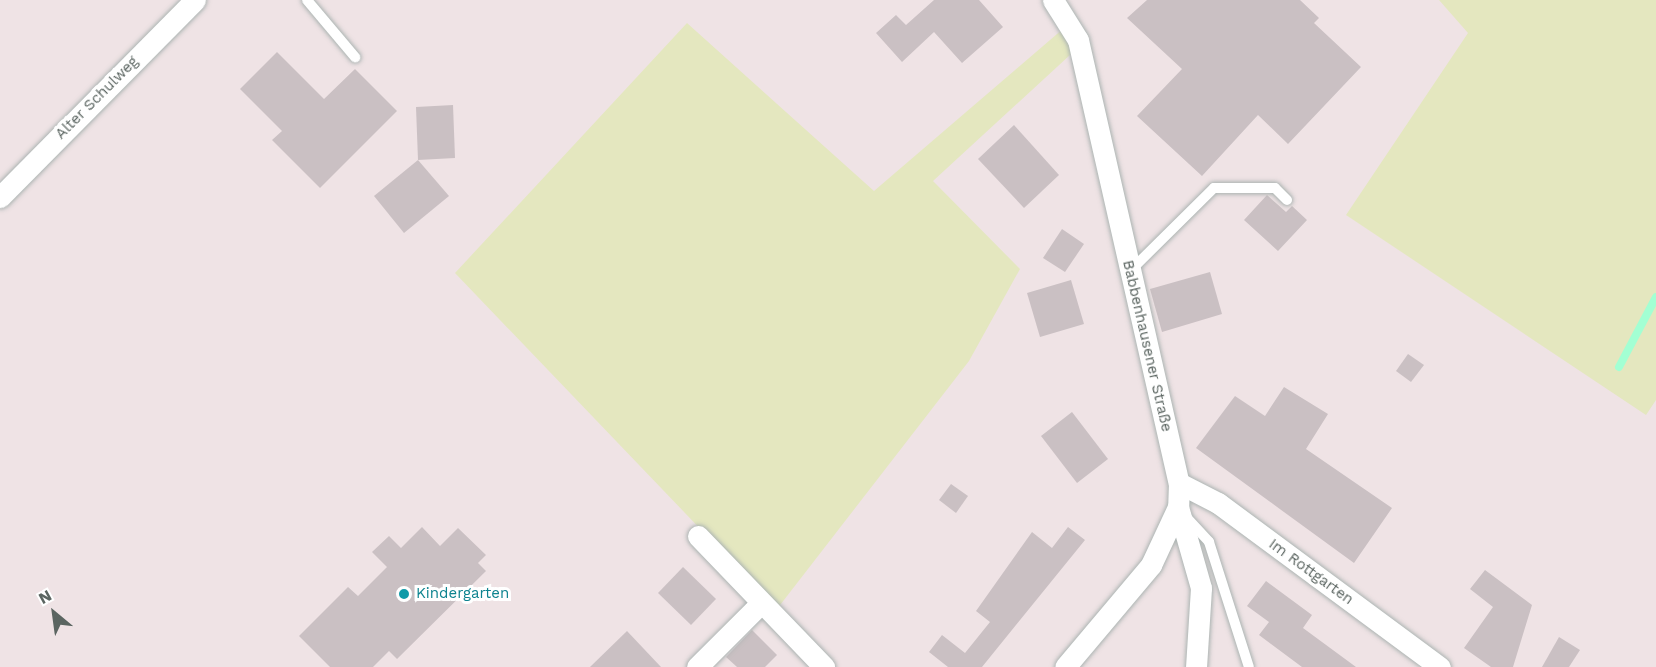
<!DOCTYPE html>
<meta charset="utf-8">
<style>
body{margin:0}
#map{position:relative;width:1656px;height:667px;overflow:hidden;background:#efe3e5;font-family:"Work Sans",sans-serif}
div>[style]{position:absolute}
[style*='--x']{left:calc(var(--x)*1px);top:calc(var(--y)*1px);width:calc(var(--w)*1px);rotate:calc(var(--a)*1deg)}
.green>*{inset:0;background:#e4e7bf}
.stream>*{height:8px;margin:-4px;padding:0 4px;transform-origin:4px;border-radius:4px;background:#a3ffd3}
.building>*{inset:0;background:#cac0c3}
.roads{filter:drop-shadow(0 0 2px #acb4b2) drop-shadow(0 0 2px #acb4b2)}
.lane>*{height:10px;margin:-5px;padding:0 5px;transform-origin:5px;border-radius:5px;background:#fff}
.street>*{height:21px;margin:-10.5px;padding:0 10.5px;transform-origin:10.5px;border-radius:10.5px;background:#fff}
.dots>*{width:16px;height:16px;translate:-50% -50%;box-sizing:border-box;border:3px solid #fff;border-radius:50%}
span{translate:-50% -50%;white-space:nowrap;text-align:center;line-height:1.15;-webkit-text-stroke:6px #fff;paint-order:stroke}
.street-label{font-size:15px;color:#5b6561}
.culture-label{font-size:15px;color:#0d838f}
.left{translate:0 -50%;text-align:left}
.north{position:absolute;left:24px;top:583px;width:60px;height:60px;-webkit-text-stroke:4px #fff;paint-order:stroke;rotate:331deg;font-size:16px;font-weight:700;line-height:24px;text-align:center;color:#5b6561}
.north::after{content:'';display:block;margin:auto;width:21px;height:27px;background:#5b6561;clip-path:polygon(50% 0,100% 100%,50% 72%,0 100%)}
</style>
<div id="map">
<div class="green">
<i style="clip-path:polygon(1439px 0,1656px 0,1656px 400px,1646px 415px,1346px 215px,1468px 33px)"></i>
<i style="clip-path:polygon(687px 23px,874px 191px,1064px 28px,1074px 44px,1070px 55px,933px 181px,1020px 269px,969px 361px,777px 609px,455px 273px)"></i>
</div>
<div class="stream">
<i style="--x:1619;--y:367;--w:79;--a:-62.1"></i>
</div>
<div class="building">
<i style="clip-path:polygon(934px 0,979px 0,1003px 27px,962px 63px,934px 32px,902px 62px,876px 33px,896px 15px,906px 25px)"></i>
<i style="clip-path:polygon(1147px 0,1300px 0,1319px 18px,1314px 23px,1361px 67px,1288px 144px,1258px 115px,1202px 176px,1137px 116px,1182px 69px,1127px 18px)"></i>
<i style="clip-path:polygon(277px 52px,324px 99px,355px 69px,397px 111px,320px 188px,272px 140px,282px 131px,240px 89px)"></i>
<i style="clip-path:polygon(453px 105px,455px 158px,418px 160px,416px 107px)"></i>
<i style="clip-path:polygon(1014px 125px,1059px 175px,1024px 208px,978px 159px)"></i>
<i style="clip-path:polygon(418px 160px,449px 196px,404px 233px,374px 196px)"></i>
<i style="clip-path:polygon(1267px 195px,1286px 212px,1292px 206px,1307px 220px,1278px 251px,1244px 220px)"></i>
<i style="clip-path:polygon(1062px 229px,1084px 244px,1065px 272px,1043px 258px)"></i>
<i style="clip-path:polygon(1210px 272px,1222px 314px,1162px 332px,1150px 289px)"></i>
<i style="clip-path:polygon(1071px 280px,1084px 324px,1040px 337px,1027px 293px)"></i>
<i style="clip-path:polygon(1408px 354px,1424px 365px,1411px 382px,1396px 371px)"></i>
<i style="clip-path:polygon(1284px 387px,1328px 414px,1306px 449px,1392px 508px,1354px 563px,1196px 448px,1235px 396px,1265px 416px)"></i>
<i style="clip-path:polygon(1072px 412px,1108px 459px,1077px 483px,1041px 436px)"></i>
<i style="clip-path:polygon(951px 484px,968px 496px,956px 513px,939px 500px)"></i>
<i style="clip-path:polygon(422px 527px,440px 546px,458px 528px,486px 555px,478px 563px,486px 571px,397px 659px,389px 651px,373px 667px,330px 667px,299px 636px,348px 587px,358px 596px,387px 567px,372px 552px,389px 536px,401px 548px)"></i>
<i style="clip-path:polygon(1068px 527px,1085px 540px,982px 667px,948px 667px,929px 652px,942px 635px,965px 653px,990px 622px,976px 611px,1032px 532px,1052px 548px)"></i>
<i style="clip-path:polygon(683px 567px,716px 599px,691px 625px,658px 593px)"></i>
<i style="clip-path:polygon(1485px 570px,1532px 605px,1513px 667px,1491px 667px,1464px 648px,1493px 607px,1470px 589px)"></i>
<i style="clip-path:polygon(1266px 581px,1312px 615px,1303px 628px,1356px 667px,1302px 667px,1259px 635px,1269px 622px,1247px 606px)"></i>
<i style="clip-path:polygon(752px 630px,777px 655px,765px 667px,737px 667px,726px 657px)"></i>
<i style="clip-path:polygon(627px 631px,661px 667px,590px 667px)"></i>
<i style="clip-path:polygon(1559px 637px,1580px 650px,1569px 667px,1542px 667px)"></i>
</div>
<div class="roads">
<div class="lane">
<i style="--x:307;--y:0;--w:75;--a:49.9"></i>
<i style="--x:1130;--y:271;--w:118;--a:-44.7"></i>
<i style="--x:1214;--y:188;--w:61;--a:0"></i>
<i style="--x:1275;--y:188;--w:17;--a:45"></i>
<i style="--x:1186;--y:517;--w:34;--a:47"></i>
<i style="--x:1209;--y:542;--w:131;--a:72.3"></i>
</div>
<div class="street">
<i style="--x:1053;--y:0;--w:47;--a:58"></i>
<i style="--x:1078;--y:40;--w:454;--a:77.2"></i>
<i style="--x:1179;--y:483;--w:24;--a:92"></i>
<i style="--x:1178;--y:507;--w:64;--a:115"></i>
<i style="--x:1151;--y:565;--w:133;--a:130.1"></i>
<i style="--x:0;--y:197;--w:277;--a:-45.3"></i>
<i style="--x:1179;--y:483;--w:44;--a:27.1"></i>
<i style="--x:1218;--y:503;--w:276;--a:36.5"></i>
<i style="--x:1178;--y:507;--w:84;--a:74.1"></i>
<i style="--x:1201;--y:588;--w:79;--a:93.6"></i>
<i style="--x:698;--y:536;--w:182;--a:46.1"></i>
<i style="--x:697;--y:667;--w:89;--a:-45"></i>
</div>
</div>
<div class="dots">
<i style="left:404px;top:594px;background:#0f9aa8"></i>
</div>
<div class="street-label">
<span style="left:97px;top:98px;rotate:-45deg">Alter Schulweg</span>
<span style="left:1147px;top:346px;rotate:77deg">Babbenhausener Straße</span>
<span style="left:1311px;top:572px;rotate:36deg">Im Rottgarten</span>
</div>
<div class="culture-label">
<span class="left" style="left:416px;top:594px">Kindergarten</span>
</div>
<div class="north">N</div>
</div>
